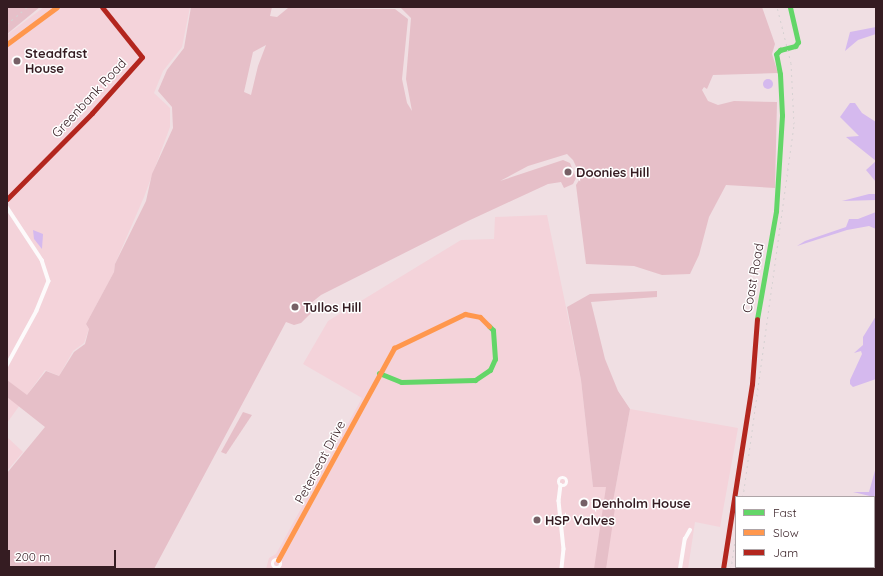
<!DOCTYPE html>
<style>
body{margin:0}
#map{position:relative;width:883px;height:576px;overflow:hidden;background:#f0dfe3;font-family:Quicksand,sans-serif}
div>[style]{position:absolute}
[style*='--x']{left:calc(var(--x)*1px);top:calc(var(--y)*1px);width:calc(var(--w)*1px);rotate:calc(var(--a)*1deg)}
.built>*{inset:0;background:#f4d3da}
.green>*{inset:0;background:#e6bfc8}
.water>*{inset:0;background:#d5b9ee}
.round{border-radius:50%}
.street>*{height:3.5px;margin:-1.75px;padding:0 1.75px;transform-origin:1.75px;border-radius:1.75px;background:#fdfafb}
.street>.ring{margin:-1.75px;padding:0;box-sizing:content-box;background:none;border:3.5px solid #fdfafb;border-radius:50%}
.fast>*{height:5px;margin:-2.5px;padding:0 2.5px;transform-origin:2.5px;border-radius:2.5px;background:#63d668}
.slow>*{height:5px;margin:-2.5px;padding:0 2.5px;transform-origin:2.5px;border-radius:2.5px;background:#ff974d}
.jam>*{height:5px;margin:-2.5px;padding:0 2.5px;transform-origin:2.5px;border-radius:2.5px;background:#b3261e}
.rail>*{height:1px;margin-top:-0.5px;transform-origin:0;background:repeating-linear-gradient(90deg,#d6d1d2 0 2px,transparent 0 6px)}
.dots>*{width:11px;height:11px;translate:-50% -50%;box-sizing:border-box;border:2px solid #fff;border-radius:50%}
span{translate:-50% -50%;white-space:nowrap;text-align:center;line-height:1.15;-webkit-text-stroke:3px #fff;paint-order:stroke}
.poi-label{font-size:13px;color:#351c22;font-weight:700}
.left{translate:0 -50%;text-align:left}
.street-label{font-size:13px;color:#351c22}
.frame{position:absolute;inset:0;border:8px solid #351c22;pointer-events:none}
.legend{position:absolute;left:735px;top:496px;width:140px;height:72px;box-sizing:border-box;background:#fff;border:1px solid #aea4a7;margin:0;padding:5px 7px;list-style:none;font-size:12px;color:#351c22}
.legend li{display:flex;align-items:center;gap:8px;height:20px}
.legend b{width:20px;border:1px solid #aea4a7}
.scale{position:absolute;left:8px;top:550px;width:108px;height:18px;box-sizing:border-box;border:2px solid #351c22;border-top:0;padding-left:5px;font-size:12px;line-height:14px;white-space:nowrap;color:#351c22;-webkit-text-stroke:3px #fff;paint-order:stroke}
</style>
<div id="map">
<div class="built">
<i style="clip-path:polygon(44px 7px,190px 7px,182px 47px,163px 71px,154px 93px,170px 108px,170px 127px,144px 197px,115px 264px,114px 272px,86px 324px,89px 329px,84px 343px,73px 351px,59px 376px,45px 370px,7px 423px,7px 35px)"></i>
<i style="clip-path:polygon(547px 215px,581px 380px,593px 487px,606px 486px,612px 507px,630px 409px,738px 428px,720px 527px,695px 522px,688px 569px,266px 569px,269px 558px,276px 554px,362px 398px,303px 364px,328px 321px,461px 240px,494px 239px,495px 217px)"></i>
<i style="clip-path:polygon(7px 437px,23px 452px,7px 471px)"></i>
</div>
<div class="green">
<i style="clip-path:polygon(7px 7px,40px 7px,7px 34px)"></i>
<i style="clip-path:polygon(evenodd,191px 7px,272px 7px,270px 16px,277px 17px,288px 8px,395px 9px,408px 19px,402px 79px,407px 103px,412px 111px,406px 79px,411px 18px,400px 7px,762px 7px,775px 44px,772px 54px,778px 73px,713px 75px,707px 89px,704px 87px,702px 90px,708px 101px,718px 105px,734px 101px,777px 102px,775px 188px,726px 185px,709px 217px,699px 255px,690px 274px,662px 275px,634px 266px,586px 264px,576px 185px,581px 177px,573px 160px,567px 154px,528px 166px,500px 181px,563px 160px,570px 163px,576px 178px,573px 184px,564px 188px,561px 182px,548px 184px,468px 221px,321px 295px,311px 303px,311px 313px,301px 323px,294px 325px,286px 322px,154px 569px,7px 569px,7px 473px,45px 427px,7px 397px,7px 380px,27px 395px,46px 371px,59px 376px,74px 352px,85px 344px,89px 329px,86px 324px,114px 272px,115px 264px,146px 201px,152px 174px,173px 128px,172px 107px,158px 91px,167px 70px,184px 48px,191px 7px,266px 45px,258px 66px,251px 95px,244px 92px,253px 52px,266px 45px)"></i>
<i style="clip-path:polygon(657px 291px,657px 297px,591px 302px,605px 359px,618px 391px,630px 409px,612px 507px,615px 508px,606px 569px,594px 569px,606px 487px,593px 487px,581px 380px,567px 307px,590px 294px)"></i>
<i style="clip-path:polygon(243px 412px,252px 415px,226px 454px,221px 452px)"></i>
</div>
<div class="water">
<i style="clip-path:polygon(876px 27px,876px 34px,858px 40px,845px 51px,850px 32px)"></i>
<i class="round" style="left:763px;top:79px;width:10px;height:10px"></i>
<i style="clip-path:polygon(850px 103px,855px 103px,862px 113px,876px 122px,876px 161px,846px 137px,859px 136px,840px 117px)"></i>
<i style="clip-path:polygon(876px 161px,876px 182px,866px 170px)"></i>
<i style="clip-path:polygon(869px 194px,876px 194px,876px 200px,842px 201px)"></i>
<i style="clip-path:polygon(876px 212px,876px 229px,869px 226px,847px 230px,797px 246px,805px 241px,846px 227px,849px 219px,858px 219px)"></i>
<i style="clip-path:polygon(33px 230px,43px 234px,42px 249px,34px 239px)"></i>
<i style="clip-path:polygon(876px 316px,876px 379px,853px 387px,850px 384px,850px 380px,862px 354px,861px 351px,854px 353px,863px 345px,863px 337px)"></i>
<i style="clip-path:polygon(876px 467px,876px 569px,830px 569px,827px 567px,874px 567px,874px 497px,853px 492px,869px 492px)"></i>
</div>
<div class="street">
<i style="--x:7;--y:207;--w:64;--a:56.6"></i>
<i style="--x:42;--y:260;--w:22;--a:72"></i>
<i style="--x:49;--y:281;--w:32;--a:112"></i>
<i style="--x:37;--y:311;--w:63;--a:118.6"></i>
<i class="ring" style="left:559px;top:478px;width:4.5px;height:4.5px"></i>
<i style="--x:561;--y:485;--w:16;--a:97"></i>
<i style="--x:559;--y:501;--w:48;--a:84.1"></i>
<i style="--x:564;--y:549;--w:20;--a:96"></i>
<i class="ring" style="left:273px;top:560px;width:4.5px;height:4.5px"></i>
<i style="--x:680;--y:569;--w:30;--a:-81"></i>
<i style="--x:685;--y:539;--w:10;--a:-61"></i>
</div>
<div class="fast">
<i style="--x:757;--y:319;--w:110;--a:-80"></i>
<i style="--x:776;--y:211;--w:96;--a:-86.4"></i>
<i style="--x:782;--y:115;--w:41;--a:-92.8"></i>
<i style="--x:780;--y:74;--w:20;--a:-101"></i>
<i style="--x:776;--y:54;--w:6;--a:-45"></i>
<i style="--x:780;--y:50;--w:16;--a:-15"></i>
<i style="--x:795;--y:46;--w:5;--a:-53"></i>
<i style="--x:798;--y:42;--w:36;--a:-103"></i>
<i style="--x:379;--y:373;--w:24;--a:22"></i>
<i style="--x:401;--y:382;--w:74;--a:-1.5"></i>
<i style="--x:475;--y:380;--w:18;--a:-34"></i>
<i style="--x:490;--y:370;--w:12;--a:-66"></i>
<i style="--x:495;--y:359;--w:29;--a:-94"></i>
<i style="--x:493;--y:330;--w:6;--a:-135"></i>
</div>
<div class="slow">
<i style="--x:7;--y:44;--w:62;--a:-36.5"></i>
<i style="--x:278;--y:560;--w:242;--a:-61.3"></i>
<i style="--x:394;--y:348;--w:79;--a:-25.6"></i>
<i style="--x:465;--y:314;--w:15;--a:11"></i>
<i style="--x:480;--y:317;--w:13;--a:45"></i>
</div>
<div class="jam">
<i style="--x:7;--y:199;--w:121;--a:-45.3"></i>
<i style="--x:92;--y:113;--w:75;--a:-48.2"></i>
<i style="--x:142;--y:57;--w:64;--a:-128.7"></i>
<i style="--x:723;--y:569;--w:187;--a:-81.1"></i>
<i style="--x:752;--y:384;--w:65;--a:-85.6"></i>
</div>
<div class="rail">
<i style="--x:7;--y:24;--w:26;--a:-40"></i>
<i style="--x:743;--y:497;--w:376;--a:-82.2"></i>
<i style="--x:794;--y:124;--w:61;--a:-92.8"></i>
<i style="--x:791;--y:63;--w:58;--a:-104"></i>
<i style="--x:731;--y:569;--w:37;--a:-82"></i>
</div>
<div class="dots">
<i style="left:17px;top:61px;background:#766066"></i>
<i style="left:568px;top:172px;background:#766066"></i>
<i style="left:295px;top:307px;background:#766066"></i>
<i style="left:584px;top:503px;background:#766066"></i>
<i style="left:537px;top:520px;background:#766066"></i>
</div>
<div class="poi-label">
<span class="left" style="left:25px;top:61px">Steadfast<br>House</span>
<span class="left" style="left:576px;top:172px">Doonies Hill</span>
<span class="left" style="left:303px;top:307px">Tullos Hill</span>
<span class="left" style="left:592px;top:503px">Denholm House</span>
<span class="left" style="left:545px;top:520px">HSP Valves</span>
</div>
<div class="street-label">
<span style="left:89px;top:98px;rotate:-47deg">Greenbank Road</span>
<span style="left:753px;top:278px;rotate:-80deg">Coast Road</span>
<span style="left:320px;top:462px;rotate:-62deg">Peterseat Drive</span>
</div>
<div class="frame"></div>
<ul class="legend">
<li><b style="height:5px;background:#63d668"></b>Fast</li>
<li><b style="height:5px;background:#ff974d"></b>Slow</li>
<li><b style="height:5px;background:#b3261e"></b>Jam</li>
</ul>
<div class="scale">200 m</div>
</div>
